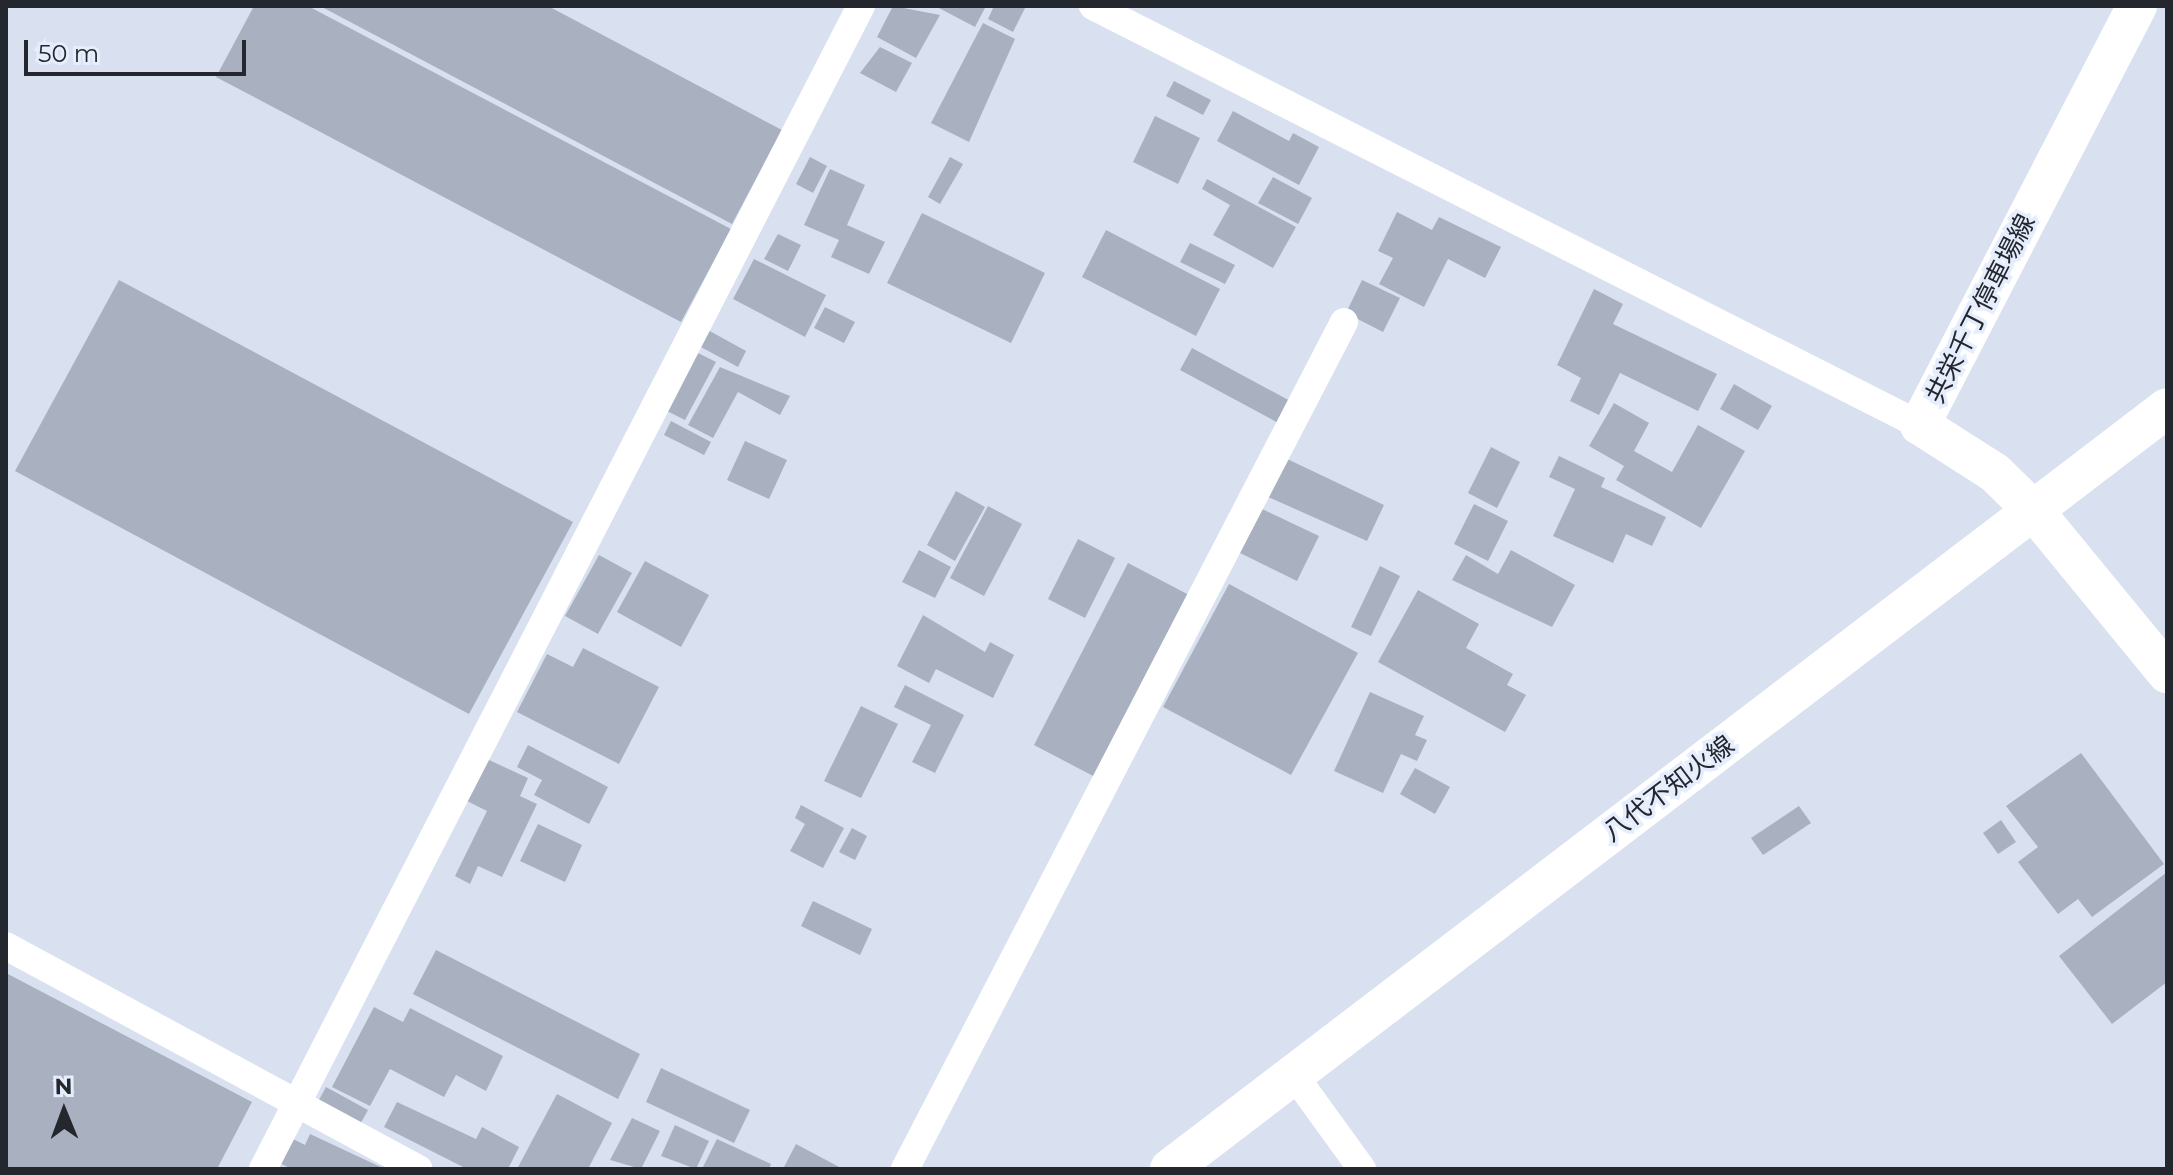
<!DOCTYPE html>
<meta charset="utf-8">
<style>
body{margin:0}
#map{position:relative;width:2173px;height:1175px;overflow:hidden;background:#d9e1f1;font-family:Montserrat,"Noto Sans JP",sans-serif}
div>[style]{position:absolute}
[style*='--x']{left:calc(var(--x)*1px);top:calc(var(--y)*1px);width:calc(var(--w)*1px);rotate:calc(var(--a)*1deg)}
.building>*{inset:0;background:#a9b1c0}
.street>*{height:28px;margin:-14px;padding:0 14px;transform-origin:14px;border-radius:14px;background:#fff}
.secondary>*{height:40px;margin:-20px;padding:0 20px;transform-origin:20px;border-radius:20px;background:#fff}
span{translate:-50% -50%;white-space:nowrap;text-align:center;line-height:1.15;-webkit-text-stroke:7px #e6eefe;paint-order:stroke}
.street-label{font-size:26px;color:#24272d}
.frame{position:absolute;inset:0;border:8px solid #24272d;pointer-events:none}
.north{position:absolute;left:24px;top:1071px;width:80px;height:80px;-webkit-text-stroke:6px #e6eefe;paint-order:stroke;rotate:359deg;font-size:22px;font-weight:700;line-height:32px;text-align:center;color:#24272d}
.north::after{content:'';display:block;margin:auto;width:28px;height:36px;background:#24272d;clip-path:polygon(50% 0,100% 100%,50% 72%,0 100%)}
.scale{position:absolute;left:24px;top:40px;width:222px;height:36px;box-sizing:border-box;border:4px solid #24272d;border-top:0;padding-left:10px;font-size:24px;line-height:28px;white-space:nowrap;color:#24272d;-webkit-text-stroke:6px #e6eefe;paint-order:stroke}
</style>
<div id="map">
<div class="building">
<i style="clip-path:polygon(254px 6px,308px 6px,731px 229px,681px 322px,216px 77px)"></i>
<i style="clip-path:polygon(320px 6px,548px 6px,782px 130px,732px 224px)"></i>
<i style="clip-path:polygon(893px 6px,940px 15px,916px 58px,877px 37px)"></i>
<i style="clip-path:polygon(935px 6px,986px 6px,975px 27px)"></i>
<i style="clip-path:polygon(994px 6px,1026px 6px,1013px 32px,988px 19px)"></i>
<i style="clip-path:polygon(983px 23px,1015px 39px,969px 142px,931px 123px)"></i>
<i style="clip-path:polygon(880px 47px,912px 63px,896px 92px,860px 73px)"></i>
<i style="clip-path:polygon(1174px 81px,1211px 100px,1203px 115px,1166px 96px)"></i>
<i style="clip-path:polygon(1233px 111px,1289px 141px,1293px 133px,1319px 147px,1299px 185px,1217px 141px)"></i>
<i style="clip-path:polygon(1155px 116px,1200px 138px,1178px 184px,1133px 162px)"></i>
<i style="clip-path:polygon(810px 157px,827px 166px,813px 193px,796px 184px)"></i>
<i style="clip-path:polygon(950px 157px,963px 164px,940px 204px,928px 197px)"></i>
<i style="clip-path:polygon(830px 169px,865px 185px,847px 225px,885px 242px,869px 274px,831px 257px,839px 240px,804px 225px)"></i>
<i style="clip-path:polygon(1273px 177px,1312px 198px,1298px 224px,1258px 203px)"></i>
<i style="clip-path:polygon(1207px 179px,1296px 227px,1273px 268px,1213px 235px,1230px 205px,1202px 189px)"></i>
<i style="clip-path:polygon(1397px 212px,1432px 230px,1439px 217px,1501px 247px,1485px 278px,1448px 259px,1424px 307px,1379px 284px,1393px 258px,1378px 251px)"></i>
<i style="clip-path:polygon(922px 213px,1045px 273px,1011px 343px,887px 283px)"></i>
<i style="clip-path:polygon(1106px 230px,1220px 289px,1196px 336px,1082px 277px)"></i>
<i style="clip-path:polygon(778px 234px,801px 245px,788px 271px,764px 259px)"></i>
<i style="clip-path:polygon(1190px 243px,1235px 265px,1225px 284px,1180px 262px)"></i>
<i style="clip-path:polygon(754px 259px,826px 295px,805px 337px,733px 299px)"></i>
<i style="clip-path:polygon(119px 280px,573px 522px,469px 714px,15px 471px)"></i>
<i style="clip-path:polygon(1362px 280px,1400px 298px,1383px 332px,1346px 313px)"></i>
<i style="clip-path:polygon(1594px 289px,1623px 304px,1613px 324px,1717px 374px,1698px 411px,1620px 373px,1599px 415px,1570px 401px,1581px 378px,1557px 365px)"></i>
<i style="clip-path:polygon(825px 307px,855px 322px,844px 343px,814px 328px)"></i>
<i style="clip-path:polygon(708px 330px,746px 351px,738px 367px,699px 346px)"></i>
<i style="clip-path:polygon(1192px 348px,1294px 403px,1282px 425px,1180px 370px)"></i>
<i style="clip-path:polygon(694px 351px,716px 362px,685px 420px,663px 409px)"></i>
<i style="clip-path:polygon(720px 367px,790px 396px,780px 415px,738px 392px,713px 438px,688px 425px)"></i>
<i style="clip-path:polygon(1734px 384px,1772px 406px,1758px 430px,1720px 409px)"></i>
<i style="clip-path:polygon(1614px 403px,1649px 423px,1634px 451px,1672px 472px,1698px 425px,1745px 451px,1701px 528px,1616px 480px,1624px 466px,1589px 446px)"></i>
<i style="clip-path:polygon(671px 421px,711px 442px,704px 455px,664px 435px)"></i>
<i style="clip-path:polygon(745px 441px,787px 460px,769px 499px,727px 480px)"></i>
<i style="clip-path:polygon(1491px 447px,1520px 462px,1497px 508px,1468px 493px)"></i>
<i style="clip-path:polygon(1559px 456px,1605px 478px,1601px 487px,1666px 517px,1652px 546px,1626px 534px,1613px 563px,1553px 536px,1575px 489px,1549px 477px)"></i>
<i style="clip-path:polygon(1283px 457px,1384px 505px,1367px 541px,1266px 496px)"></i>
<i style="clip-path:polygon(956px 491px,985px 507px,955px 561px,927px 545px)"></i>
<i style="clip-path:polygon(1474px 504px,1508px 521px,1488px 561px,1454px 544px)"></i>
<i style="clip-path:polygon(988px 506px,1022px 524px,984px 596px,950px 578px)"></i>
<i style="clip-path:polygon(1260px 508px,1319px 536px,1297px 581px,1238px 552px)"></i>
<i style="clip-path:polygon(1078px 539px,1115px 558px,1085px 618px,1048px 599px)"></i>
<i style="clip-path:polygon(919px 550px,951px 567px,935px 598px,902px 582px)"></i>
<i style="clip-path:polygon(1511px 550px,1575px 585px,1552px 627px,1452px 580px,1466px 555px,1498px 574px)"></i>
<i style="clip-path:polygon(599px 555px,632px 573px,598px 634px,565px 616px)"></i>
<i style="clip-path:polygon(645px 561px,709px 595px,681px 647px,617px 612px)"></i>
<i style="clip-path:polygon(1128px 563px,1191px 596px,1097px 778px,1034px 745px)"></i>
<i style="clip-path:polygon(1380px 566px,1400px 576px,1371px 636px,1351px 627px)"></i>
<i style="clip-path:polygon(1229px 584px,1358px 653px,1291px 775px,1163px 707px)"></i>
<i style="clip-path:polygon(1418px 590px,1479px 624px,1466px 648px,1513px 674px,1507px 685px,1526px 695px,1505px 732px,1378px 662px)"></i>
<i style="clip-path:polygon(923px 615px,985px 652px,990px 642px,1014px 655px,993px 698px,936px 669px,929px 683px,897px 666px)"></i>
<i style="clip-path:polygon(583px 648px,659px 687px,619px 764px,517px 712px,547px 654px,573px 667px)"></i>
<i style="clip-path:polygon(905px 685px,964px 715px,935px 773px,912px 762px,931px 725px,894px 707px)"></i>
<i style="clip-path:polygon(1370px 692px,1424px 716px,1415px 735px,1427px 740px,1417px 761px,1401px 754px,1383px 793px,1334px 771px)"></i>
<i style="clip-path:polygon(861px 706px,898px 724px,861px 798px,824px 781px)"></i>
<i style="clip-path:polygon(528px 745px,608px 787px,589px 824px,534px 795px,542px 780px,517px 767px)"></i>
<i style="clip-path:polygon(2081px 753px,2164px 864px,2092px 917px,2078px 899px,2058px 914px,2018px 862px,2038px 847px,2006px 806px)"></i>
<i style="clip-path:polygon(487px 759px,528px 778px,520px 796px,537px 804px,502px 877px,478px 866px,470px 884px,455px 876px,487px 811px,467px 801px)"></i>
<i style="clip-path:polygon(1415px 768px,1450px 787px,1435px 814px,1400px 794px)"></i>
<i style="clip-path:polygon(801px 805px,844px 828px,823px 868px,790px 851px,805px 824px,795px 818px)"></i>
<i style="clip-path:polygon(1799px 806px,1811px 823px,1763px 855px,1751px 838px)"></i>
<i style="clip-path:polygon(2001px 820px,2016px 842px,1998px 854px,1983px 833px)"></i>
<i style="clip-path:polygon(538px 824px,582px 845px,565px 882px,520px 861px)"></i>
<i style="clip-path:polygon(852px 828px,867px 836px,855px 860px,839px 852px)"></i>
<i style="clip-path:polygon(2167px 872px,2167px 982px,2112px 1024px,2059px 956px)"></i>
<i style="clip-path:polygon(813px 901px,872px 929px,860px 955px,801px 926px)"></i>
<i style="clip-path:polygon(436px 950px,640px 1054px,618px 1099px,413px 994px)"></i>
<i style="clip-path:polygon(6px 973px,252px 1102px,217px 1169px,6px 1169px)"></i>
<i style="clip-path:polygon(374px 1007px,403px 1022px,410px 1008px,503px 1056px,486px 1091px,456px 1075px,444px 1097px,390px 1069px,370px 1106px,332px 1087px)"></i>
<i style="clip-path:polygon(661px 1068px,750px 1110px,734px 1143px,646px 1102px)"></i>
<i style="clip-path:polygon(326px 1087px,368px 1110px,357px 1130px,315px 1107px)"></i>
<i style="clip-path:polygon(557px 1094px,612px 1123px,588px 1169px,517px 1169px)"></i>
<i style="clip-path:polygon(397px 1102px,476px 1139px,482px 1127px,519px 1147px,508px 1169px,467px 1169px,384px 1127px)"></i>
<i style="clip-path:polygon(632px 1118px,660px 1131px,641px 1169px,610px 1160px)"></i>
<i style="clip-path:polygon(675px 1125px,709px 1141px,696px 1169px,661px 1156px)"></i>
<i style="clip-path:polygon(310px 1134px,385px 1169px,292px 1169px,275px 1161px,287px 1136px,305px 1145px)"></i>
<i style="clip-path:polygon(717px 1139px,771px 1164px,769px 1169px,702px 1169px)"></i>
<i style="clip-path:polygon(796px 1144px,843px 1169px,783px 1169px)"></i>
</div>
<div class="street">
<i style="--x:1093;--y:6;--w:927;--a:26.87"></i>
<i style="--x:6;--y:946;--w:469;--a:28.4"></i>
<i style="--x:1294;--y:1075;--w:116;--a:54.1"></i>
<i style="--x:263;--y:1169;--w:1308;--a:-62.79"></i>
<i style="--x:905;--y:1169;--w:954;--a:-62.6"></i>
</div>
<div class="secondary">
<i style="--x:2137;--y:6;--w:472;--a:117.4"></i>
<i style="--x:1920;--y:425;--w:89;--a:32.6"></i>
<i style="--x:1995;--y:473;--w:54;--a:44.3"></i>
<i style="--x:2034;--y:511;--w:210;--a:50.6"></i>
<i style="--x:1170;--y:1169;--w:1254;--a:-37.35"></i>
</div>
<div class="street-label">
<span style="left:1981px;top:309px;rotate:-63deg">共栄千丁停車場線</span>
<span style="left:1669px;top:789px;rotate:-37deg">八代不知火線</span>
</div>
<div class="frame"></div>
<div class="north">N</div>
<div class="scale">50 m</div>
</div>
